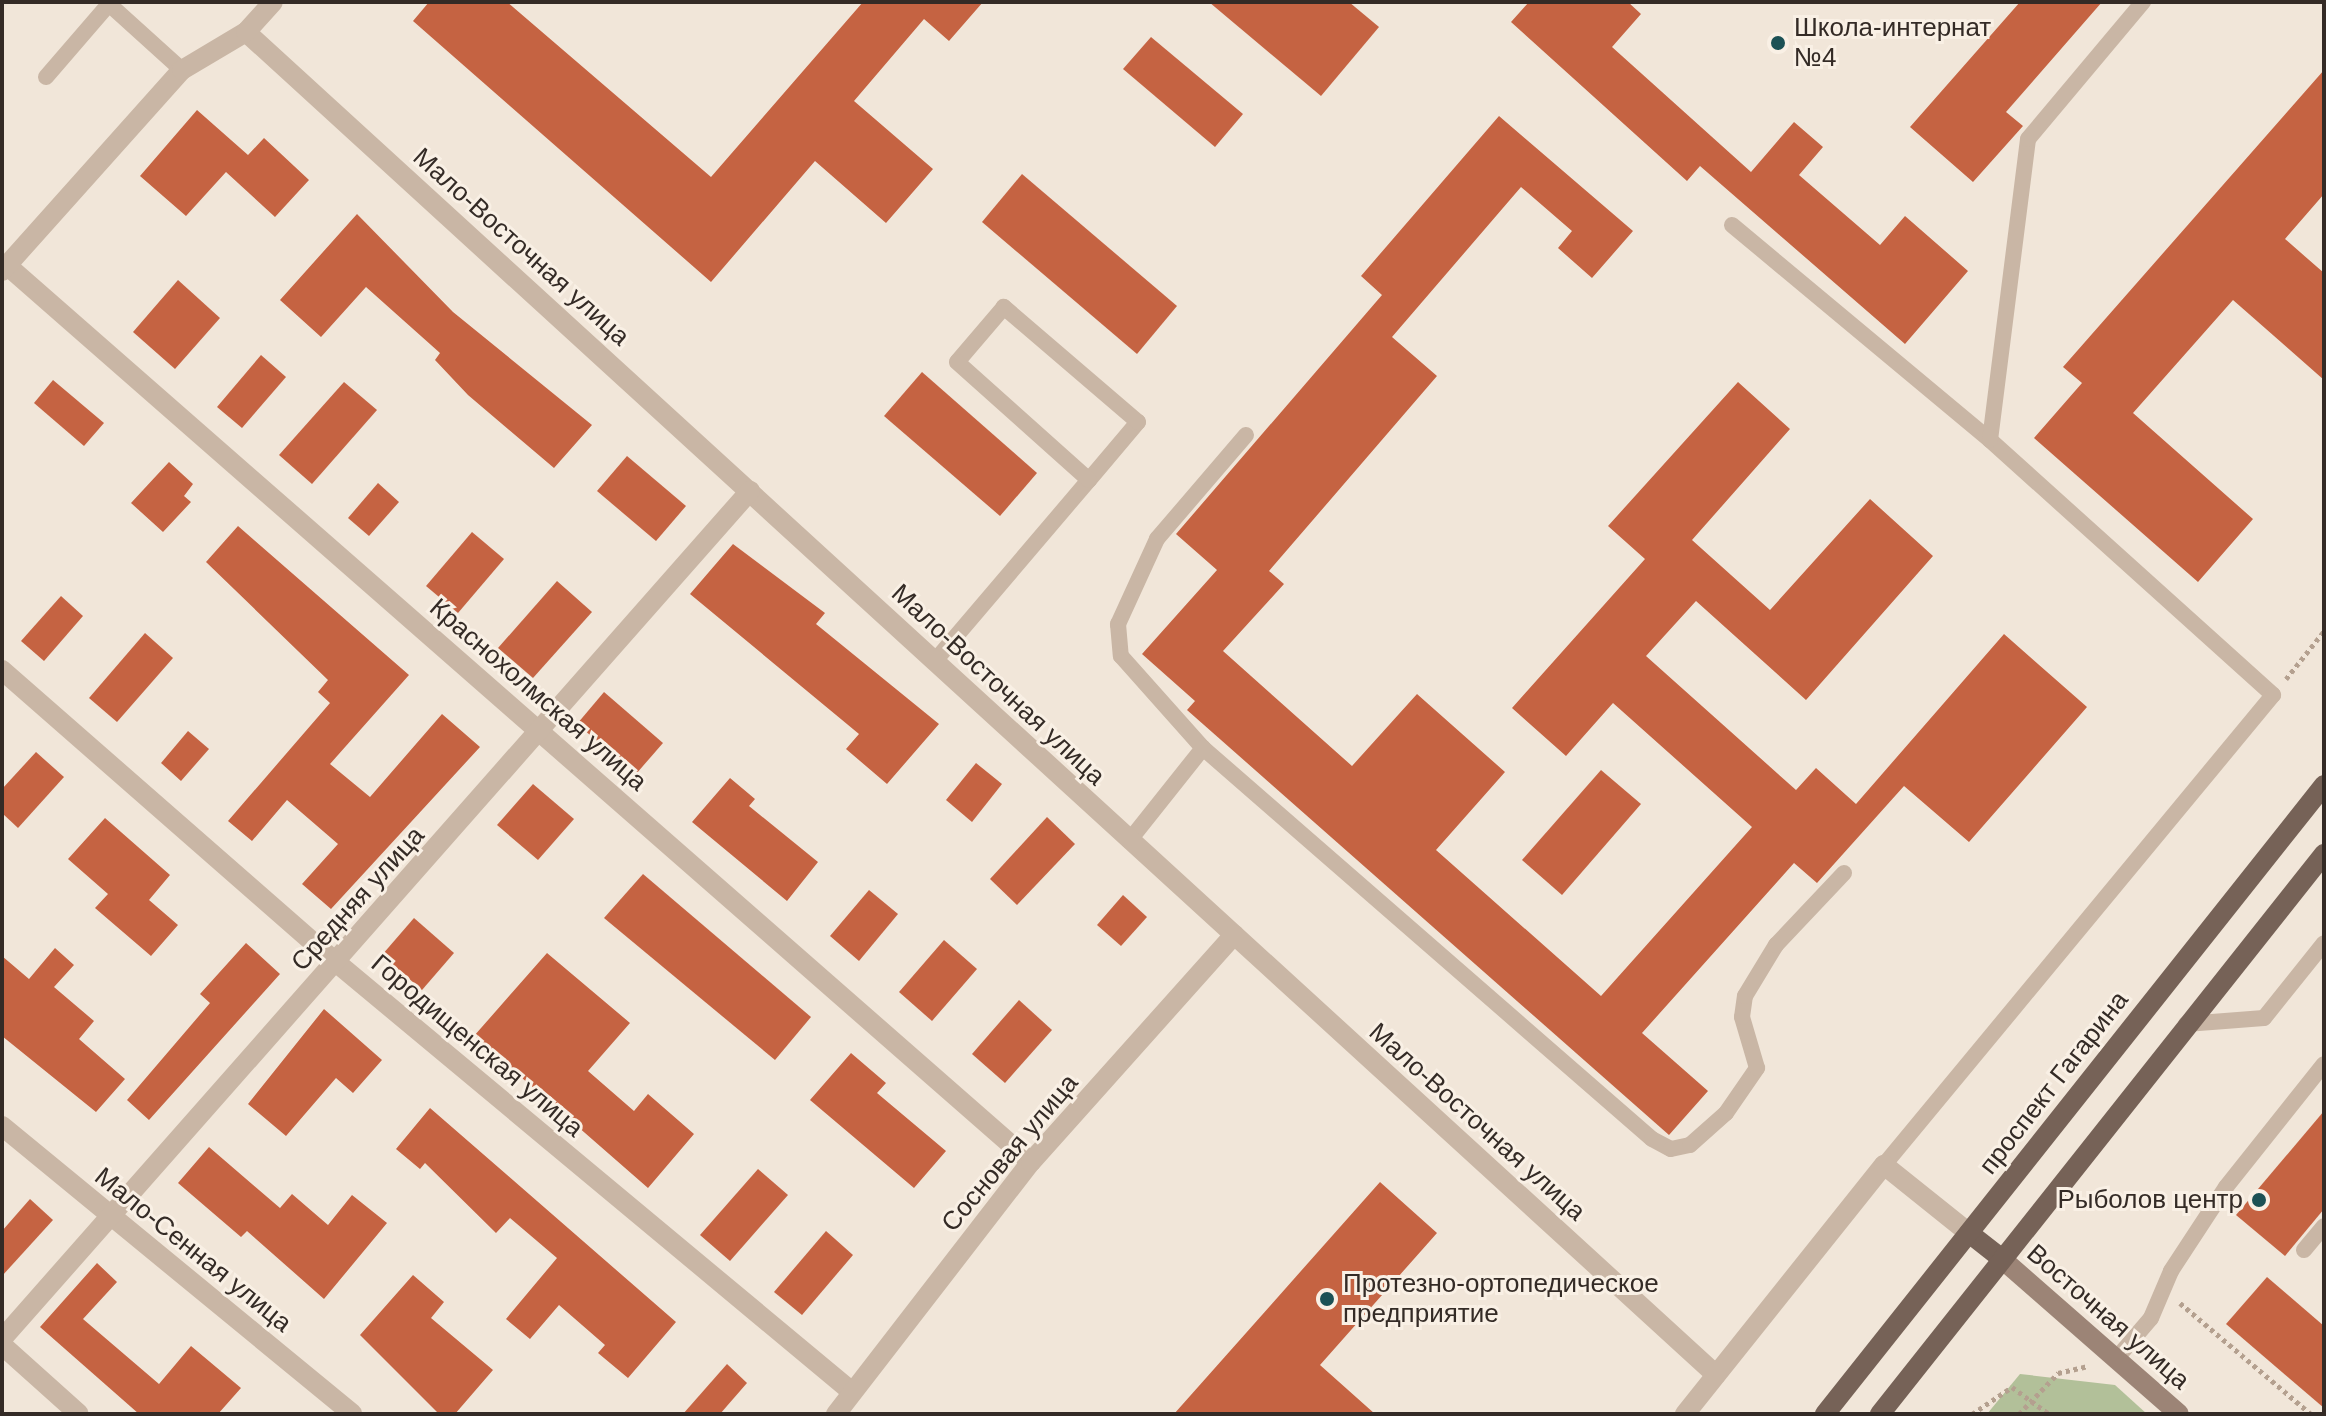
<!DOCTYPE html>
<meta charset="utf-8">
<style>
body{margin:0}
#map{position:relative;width:2326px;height:1416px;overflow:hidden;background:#f1e6d9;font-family:Arial,sans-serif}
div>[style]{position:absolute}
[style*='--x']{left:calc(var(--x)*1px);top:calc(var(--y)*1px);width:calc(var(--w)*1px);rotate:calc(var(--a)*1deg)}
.green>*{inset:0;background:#b2c099}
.building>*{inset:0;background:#c56342}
.path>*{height:5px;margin-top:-2.5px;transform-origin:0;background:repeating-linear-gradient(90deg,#b4a08f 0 4px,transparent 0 8px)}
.service>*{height:16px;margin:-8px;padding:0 8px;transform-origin:8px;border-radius:8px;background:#c9b6a5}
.minor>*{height:20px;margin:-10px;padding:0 10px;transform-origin:10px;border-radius:10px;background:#c9b6a5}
.secondary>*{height:20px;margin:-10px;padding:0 10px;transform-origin:10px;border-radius:10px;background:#9c8476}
.primary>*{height:20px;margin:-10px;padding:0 10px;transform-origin:10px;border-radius:10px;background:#766257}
.dots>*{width:22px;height:22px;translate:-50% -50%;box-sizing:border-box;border:4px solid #f9f0e5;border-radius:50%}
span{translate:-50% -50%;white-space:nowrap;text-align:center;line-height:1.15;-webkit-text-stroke:6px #f9f0e5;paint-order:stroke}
.poi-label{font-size:26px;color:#342b26}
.left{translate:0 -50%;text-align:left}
.right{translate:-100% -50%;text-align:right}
.street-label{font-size:26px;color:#342b26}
.frame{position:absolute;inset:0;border:4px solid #342b26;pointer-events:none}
</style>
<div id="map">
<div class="green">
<i style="clip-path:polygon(2020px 1374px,2115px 1385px,2147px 1414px,1987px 1414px)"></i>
</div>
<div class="building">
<i style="clip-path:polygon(429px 2px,507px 2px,711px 177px,863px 2px,983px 2px,949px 41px,924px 19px,854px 101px,933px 169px,886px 223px,815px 161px,711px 282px,413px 21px)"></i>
<i style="clip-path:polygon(1209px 2px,1349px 2px,1379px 27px,1321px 96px)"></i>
<i style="clip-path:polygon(1529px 2px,1628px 2px,1641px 14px,1612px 47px,1751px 172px,1794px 122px,1823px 147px,1799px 175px,1880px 245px,1905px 216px,1968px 271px,1905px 344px,1700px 166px,1687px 181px,1511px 22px)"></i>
<i style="clip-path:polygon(2020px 2px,2102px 2px,2006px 112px,2023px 126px,1973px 182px,1910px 127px)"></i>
<i style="clip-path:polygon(1151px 37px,1243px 114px,1215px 147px,1123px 69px)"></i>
<i style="clip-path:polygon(2324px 70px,2324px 194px,2285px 239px,2324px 273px,2324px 380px,2233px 300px,2133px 413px,2253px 519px,2198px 582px,2034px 438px,2082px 383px,2063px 367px)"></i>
<i style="clip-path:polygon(197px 110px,248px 155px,264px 138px,309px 180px,275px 217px,226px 172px,186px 216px,140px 176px)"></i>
<i style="clip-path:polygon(1499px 116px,1633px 231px,1592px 278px,1558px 248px,1572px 231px,1521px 187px,1392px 337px,1437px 376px,1269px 571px,1284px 584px,1223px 651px,1352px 766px,1417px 694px,1505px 772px,1436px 850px,1601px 996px,1752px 827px,1613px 703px,1566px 756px,1512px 708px,1645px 559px,1608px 526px,1738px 382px,1790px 429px,1692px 540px,1770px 610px,1870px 499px,1933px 556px,1806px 700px,1696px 601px,1646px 656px,1796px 790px,1816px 768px,1856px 804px,2004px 634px,2087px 707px,1969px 842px,1904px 786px,1817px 883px,1794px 863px,1642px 1033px,1708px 1091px,1669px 1135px,1187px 710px,1195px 701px,1142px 654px,1217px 570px,1176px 534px,1382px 295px,1361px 276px)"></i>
<i style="clip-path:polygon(1022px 174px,1177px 306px,1137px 354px,982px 222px)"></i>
<i style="clip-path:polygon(357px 214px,453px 312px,592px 425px,554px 468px,468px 395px,435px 360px,440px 353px,366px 287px,321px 337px,280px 300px)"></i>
<i style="clip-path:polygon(178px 280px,220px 318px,175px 369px,133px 332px)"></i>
<i style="clip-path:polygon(261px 355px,286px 377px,242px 428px,217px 407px)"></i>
<i style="clip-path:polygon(922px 372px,1037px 473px,1000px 516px,884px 416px)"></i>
<i style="clip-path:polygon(53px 380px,104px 423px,84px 446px,34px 403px)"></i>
<i style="clip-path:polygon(344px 382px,377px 410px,312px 484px,279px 455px)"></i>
<i style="clip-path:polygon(627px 456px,686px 506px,656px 541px,597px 491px)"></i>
<i style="clip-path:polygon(169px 462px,193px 484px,184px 496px,191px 502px,163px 532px,131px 503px)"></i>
<i style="clip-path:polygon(378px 483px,399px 502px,369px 536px,348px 518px)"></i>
<i style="clip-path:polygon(238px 526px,409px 675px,330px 764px,370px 797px,442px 714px,480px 747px,331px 909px,302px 884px,338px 844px,287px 800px,252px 841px,228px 821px,330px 703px,318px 692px,328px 680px,206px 562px)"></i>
<i style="clip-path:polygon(472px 532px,504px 559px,458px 613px,426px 586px)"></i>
<i style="clip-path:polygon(733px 544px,825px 613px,816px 624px,939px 724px,887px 784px,846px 749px,859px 734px,690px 594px)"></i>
<i style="clip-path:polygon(557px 581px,592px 612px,533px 678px,498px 648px)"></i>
<i style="clip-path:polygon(61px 596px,83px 616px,44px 661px,21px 641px)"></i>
<i style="clip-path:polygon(145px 633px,173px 658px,117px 722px,89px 698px)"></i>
<i style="clip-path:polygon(604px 692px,663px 743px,636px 774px,577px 724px)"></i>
<i style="clip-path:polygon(188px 731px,209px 749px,181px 781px,161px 763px)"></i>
<i style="clip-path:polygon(36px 752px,64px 777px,18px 828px,2px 813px,2px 789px)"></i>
<i style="clip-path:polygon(976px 763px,1002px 784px,972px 822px,946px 800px)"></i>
<i style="clip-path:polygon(1601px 770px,1641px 804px,1562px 895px,1522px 860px)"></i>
<i style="clip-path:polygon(730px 778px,755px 799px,749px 806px,818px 862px,787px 901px,692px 822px)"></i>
<i style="clip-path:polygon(533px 784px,574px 819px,538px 860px,497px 825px)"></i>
<i style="clip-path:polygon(1047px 817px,1075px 844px,1017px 905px,990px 879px)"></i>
<i style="clip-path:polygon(105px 818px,170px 875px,149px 900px,178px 925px,151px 956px,95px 908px,108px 894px,68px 859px)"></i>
<i style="clip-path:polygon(643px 874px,811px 1017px,775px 1060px,604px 918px)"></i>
<i style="clip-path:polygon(869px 890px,898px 914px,859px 961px,830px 936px)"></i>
<i style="clip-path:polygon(1123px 895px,1147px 917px,1121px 946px,1097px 925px)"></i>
<i style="clip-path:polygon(414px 918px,454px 953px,422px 990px,382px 955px)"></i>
<i style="clip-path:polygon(944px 940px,977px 969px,932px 1021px,899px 992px)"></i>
<i style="clip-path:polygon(246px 943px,280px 974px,149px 1120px,127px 1100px,210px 1003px,200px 994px)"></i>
<i style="clip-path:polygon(55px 948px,74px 965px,54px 987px,94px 1021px,79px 1039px,125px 1079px,96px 1112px,2px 1036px,2px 956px,29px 979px)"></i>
<i style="clip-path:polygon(547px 953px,630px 1023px,588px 1071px,634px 1111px,648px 1094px,694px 1134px,648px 1188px,474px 1036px)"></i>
<i style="clip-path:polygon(1019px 1000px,1052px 1030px,1005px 1083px,972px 1054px)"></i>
<i style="clip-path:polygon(324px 1009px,382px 1060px,353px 1093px,336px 1078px,286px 1136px,248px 1104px)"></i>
<i style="clip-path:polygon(851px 1053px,886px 1083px,877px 1093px,946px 1151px,914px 1188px,810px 1100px)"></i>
<i style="clip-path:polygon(430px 1108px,676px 1322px,628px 1378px,598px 1353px,605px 1345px,559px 1305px,530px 1339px,506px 1319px,557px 1258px,510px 1218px,496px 1233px,425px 1163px,420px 1169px,396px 1149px)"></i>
<i style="clip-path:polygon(2324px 1111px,2324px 1209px,2285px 1256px,2236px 1215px)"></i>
<i style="clip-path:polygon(209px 1147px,280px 1208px,292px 1194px,328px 1225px,352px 1195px,387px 1223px,324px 1299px,247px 1231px,241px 1237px,178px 1183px)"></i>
<i style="clip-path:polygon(758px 1169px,788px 1195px,730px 1261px,700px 1235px)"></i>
<i style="clip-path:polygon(1380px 1182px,1437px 1233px,1320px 1365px,1375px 1414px,1174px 1414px)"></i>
<i style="clip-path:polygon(30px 1199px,53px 1220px,2px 1276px,2px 1231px)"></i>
<i style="clip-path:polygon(826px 1231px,853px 1255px,802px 1315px,774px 1292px)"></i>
<i style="clip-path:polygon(97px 1263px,117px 1282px,83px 1319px,159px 1384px,191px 1346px,241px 1388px,218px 1414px,139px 1414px,40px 1327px)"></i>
<i style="clip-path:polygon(413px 1275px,444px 1302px,431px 1318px,493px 1370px,455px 1414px,439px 1414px,360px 1335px)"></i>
<i style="clip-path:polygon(2267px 1277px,2324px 1326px,2324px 1408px,2226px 1324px)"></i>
<i style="clip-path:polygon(727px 1364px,747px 1383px,720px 1414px,683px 1414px)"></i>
</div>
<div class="path">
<i style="--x:2286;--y:679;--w:61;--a:-51.6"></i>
<i style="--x:2180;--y:1303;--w:172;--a:40.3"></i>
<i style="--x:1972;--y:1414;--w:48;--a:-34"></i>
<i style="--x:2012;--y:1387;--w:46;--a:36.1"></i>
<i style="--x:2019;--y:1414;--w:57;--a:-46.4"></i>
<i style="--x:2058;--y:1373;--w:31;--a:-13"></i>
</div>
<div class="service">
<i style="--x:46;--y:77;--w:96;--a:-49.2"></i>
<i style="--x:109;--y:4;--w:98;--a:42.1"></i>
<i style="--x:1732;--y:225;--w:336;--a:39.8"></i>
<i style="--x:1990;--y:440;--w:381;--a:42"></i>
<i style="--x:2273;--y:695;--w:610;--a:129.61"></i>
<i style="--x:1246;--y:435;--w:137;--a:130.6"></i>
<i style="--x:1157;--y:539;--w:94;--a:114.6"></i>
<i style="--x:1118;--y:624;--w:32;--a:85"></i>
<i style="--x:1121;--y:656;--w:123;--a:48.3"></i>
<i style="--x:1203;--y:748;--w:595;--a:41.05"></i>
<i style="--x:1652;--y:1139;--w:21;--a:28"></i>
<i style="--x:1671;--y:1149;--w:19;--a:-12"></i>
<i style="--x:1690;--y:1145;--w:48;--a:-41.6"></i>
<i style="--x:1726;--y:1113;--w:55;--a:-55.4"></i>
<i style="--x:1757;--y:1068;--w:53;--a:-106.4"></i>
<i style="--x:1742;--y:1017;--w:21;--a:-82"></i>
<i style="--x:1745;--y:996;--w:60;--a:-58.7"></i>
<i style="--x:1776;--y:945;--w:99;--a:-46.6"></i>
<i style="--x:1990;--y:440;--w:303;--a:-82.8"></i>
<i style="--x:2028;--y:139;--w:179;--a:-50"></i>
<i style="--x:934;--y:662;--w:239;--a:-49.6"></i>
<i style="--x:1089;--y:480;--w:76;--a:-49.8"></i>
<i style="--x:1138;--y:422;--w:177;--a:-139.4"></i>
<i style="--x:1004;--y:307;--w:72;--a:130.5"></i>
<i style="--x:957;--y:362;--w:177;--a:41.8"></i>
<i style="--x:1129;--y:841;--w:119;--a:-51.5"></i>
<i style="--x:2186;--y:1024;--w:78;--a:-4.4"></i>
<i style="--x:2264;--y:1018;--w:96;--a:-51.3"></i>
<i style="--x:2304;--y:1250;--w:31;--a:-50"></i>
<i style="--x:2116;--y:1359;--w:54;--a:-49.5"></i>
<i style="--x:2151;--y:1318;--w:51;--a:-66.9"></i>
<i style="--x:2171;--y:1271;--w:100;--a:-56.8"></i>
<i style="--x:2226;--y:1187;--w:157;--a:-51.5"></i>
</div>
<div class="minor">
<i style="--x:246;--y:32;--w:1991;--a:42.41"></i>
<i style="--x:10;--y:268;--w:1357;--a:41.21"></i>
<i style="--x:2;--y:271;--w:270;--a:-48.2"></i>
<i style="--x:182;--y:70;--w:74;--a:-30.7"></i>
<i style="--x:246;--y:32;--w:40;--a:-48"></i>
<i style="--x:2;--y:670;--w:445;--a:41.2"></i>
<i style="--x:337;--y:963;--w:670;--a:39.79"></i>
<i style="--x:2;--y:1126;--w:453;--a:39.4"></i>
<i style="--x:2;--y:1339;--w:1131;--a:-48.59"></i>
<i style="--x:2;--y:1345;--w:103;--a:41.9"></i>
<i style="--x:836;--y:1414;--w:319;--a:-52.3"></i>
<i style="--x:1031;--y:1162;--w:305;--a:-48.2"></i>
<i style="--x:1685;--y:1414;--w:319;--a:-51.4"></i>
<i style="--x:1884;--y:1165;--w:109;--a:38.7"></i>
</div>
<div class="secondary">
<i style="--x:2002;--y:1259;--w:235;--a:41.2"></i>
</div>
<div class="primary">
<i style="--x:1969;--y:1233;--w:42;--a:38.2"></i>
<i style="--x:1825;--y:1414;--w:803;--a:-51.57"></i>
<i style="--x:1880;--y:1414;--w:715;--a:-51.59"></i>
</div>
<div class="dots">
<i style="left:1778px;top:43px;background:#1c5155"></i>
<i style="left:2259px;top:1200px;background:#1c5155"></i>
<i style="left:1327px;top:1299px;background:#1c5155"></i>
</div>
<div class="poi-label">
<span class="left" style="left:1794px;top:43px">Школа-интернат<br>№4</span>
<span class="right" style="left:2243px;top:1200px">Рыболов центр</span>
<span class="left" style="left:1343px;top:1299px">Протезно-ортопедическое<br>предприятие</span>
</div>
<div class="street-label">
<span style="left:521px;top:247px;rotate:42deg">Мало-Восточная улица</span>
<span style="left:998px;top:685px;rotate:43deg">Мало-Восточная улица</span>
<span style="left:538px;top:695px;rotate:41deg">Краснохолмская улица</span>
<span style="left:358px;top:899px;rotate:-48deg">Средняя улица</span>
<span style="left:477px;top:1046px;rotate:40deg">Городищенская улица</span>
<span style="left:2054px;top:1083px;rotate:-52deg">проспект Гагарина</span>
<span style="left:1477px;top:1122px;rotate:42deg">Мало-Восточная улица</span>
<span style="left:1010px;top:1153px;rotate:-50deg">Сосновая улица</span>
<span style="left:193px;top:1250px;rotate:39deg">Мало-Сенная улица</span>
<span style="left:2108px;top:1317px;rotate:41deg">Восточная улица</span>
</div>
<div class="frame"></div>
</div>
